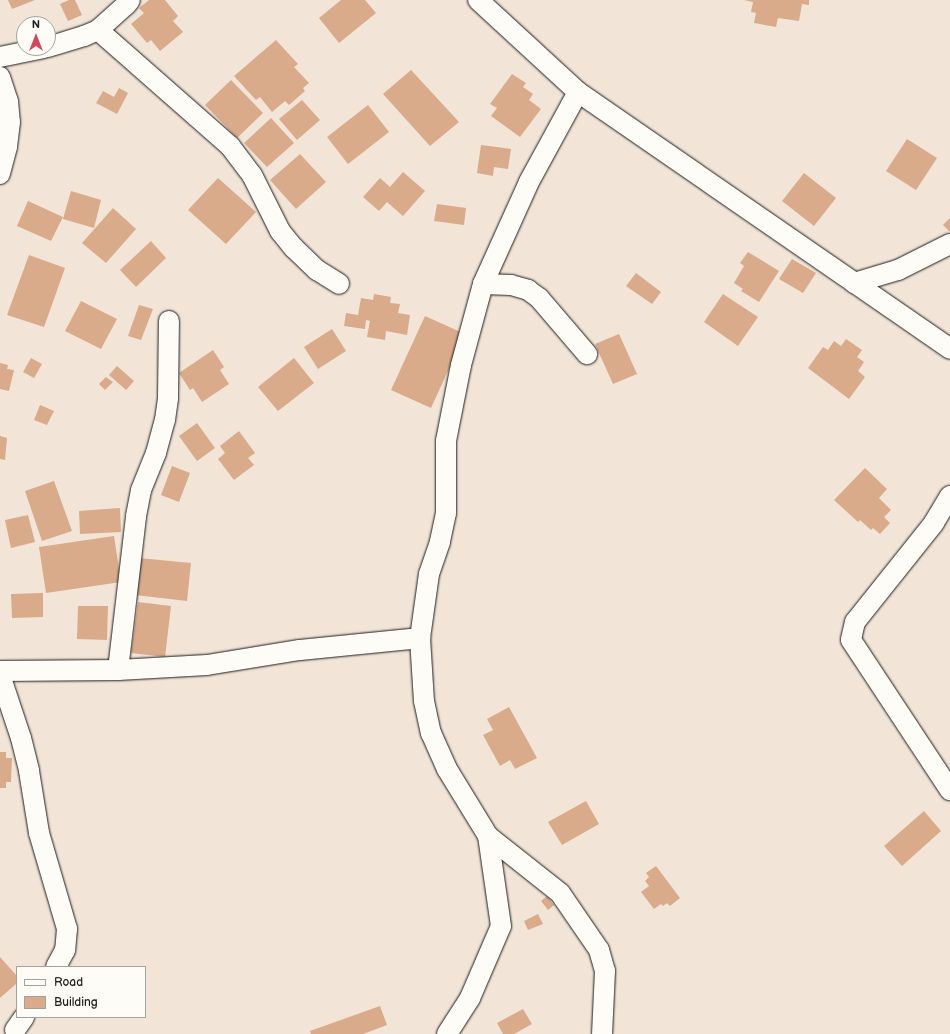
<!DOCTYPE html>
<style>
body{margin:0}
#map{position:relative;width:950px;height:1034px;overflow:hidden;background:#f2e4d7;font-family:"Balsamiq Sans",sans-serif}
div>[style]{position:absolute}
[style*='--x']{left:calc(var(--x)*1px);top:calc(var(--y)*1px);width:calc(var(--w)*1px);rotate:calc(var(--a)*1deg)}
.building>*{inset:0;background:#d9ab8b}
.roads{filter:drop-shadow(0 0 1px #1c1c1c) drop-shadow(0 0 1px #1c1c1c)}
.street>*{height:20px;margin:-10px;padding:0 10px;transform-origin:10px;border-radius:10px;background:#fdfcf7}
span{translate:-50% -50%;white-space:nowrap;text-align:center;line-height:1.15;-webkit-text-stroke:3px #fdfcf7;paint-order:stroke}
.legend{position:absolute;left:16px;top:966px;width:130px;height:52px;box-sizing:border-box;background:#fdfcf7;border:1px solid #a3a29f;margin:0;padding:5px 7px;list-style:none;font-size:12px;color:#1c1c1c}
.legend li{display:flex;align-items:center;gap:8px;height:20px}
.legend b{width:20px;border:1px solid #a3a29f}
.north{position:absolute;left:16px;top:16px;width:40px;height:40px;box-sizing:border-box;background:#fdfcf7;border:1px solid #a3a29f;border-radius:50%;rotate:0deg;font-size:11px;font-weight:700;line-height:16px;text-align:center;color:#1c1c1c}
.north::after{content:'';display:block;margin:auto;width:14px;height:18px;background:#d1495b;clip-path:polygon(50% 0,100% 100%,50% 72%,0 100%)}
</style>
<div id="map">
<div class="building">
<i style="clip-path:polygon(8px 0,35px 0,12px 9px)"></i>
<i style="clip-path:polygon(69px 0,75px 0,82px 15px,68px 21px,60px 4px)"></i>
<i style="clip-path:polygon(149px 0,165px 0,178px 16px,173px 21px,183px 32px,160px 51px,151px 40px,147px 43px,131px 24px,144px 13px,139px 8px)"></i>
<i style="clip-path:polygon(341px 0,365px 0,376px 13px,339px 43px,319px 18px)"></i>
<i style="clip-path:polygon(744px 0,809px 0,809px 5px,802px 4px,799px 21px,778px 18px,776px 27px,754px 23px,756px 13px,751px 12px,753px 2px)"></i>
<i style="clip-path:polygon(276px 40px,298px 64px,294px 67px,309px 83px,303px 88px,305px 91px,289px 105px,285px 101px,272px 112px,260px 97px,256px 100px,234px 76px)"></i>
<i style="clip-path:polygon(411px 70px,459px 122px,430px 146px,383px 94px)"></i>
<i style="clip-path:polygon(512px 74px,526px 83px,523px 87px,533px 94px,529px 100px,541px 109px,520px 137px,491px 116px,497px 108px,490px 104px)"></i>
<i style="clip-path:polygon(231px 80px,263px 113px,237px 138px,205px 105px)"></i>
<i style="clip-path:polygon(119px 88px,128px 93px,117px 114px,96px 103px,103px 91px,114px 97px)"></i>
<i style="clip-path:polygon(302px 100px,320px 120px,297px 140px,279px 119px)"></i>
<i style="clip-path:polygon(368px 105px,389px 132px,348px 164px,327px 137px)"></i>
<i style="clip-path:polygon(271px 118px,294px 143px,267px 167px,244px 143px)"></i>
<i style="clip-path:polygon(907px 139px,937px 158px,916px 190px,886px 171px)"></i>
<i style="clip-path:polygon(481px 145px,511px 149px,508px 169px,494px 167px,493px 176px,477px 173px)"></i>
<i style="clip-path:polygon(300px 154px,326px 182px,296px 209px,270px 180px)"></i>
<i style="clip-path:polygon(403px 172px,425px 191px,403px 216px,387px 202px,379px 211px,363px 197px,380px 178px,390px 187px)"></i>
<i style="clip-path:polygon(804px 173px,836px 198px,814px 226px,782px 201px)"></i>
<i style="clip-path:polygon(218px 178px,256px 212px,226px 244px,188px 210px)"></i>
<i style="clip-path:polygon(71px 191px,101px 200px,94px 228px,63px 219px)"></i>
<i style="clip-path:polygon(28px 201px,63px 217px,51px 241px,17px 226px)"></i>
<i style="clip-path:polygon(437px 204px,466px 208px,464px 225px,434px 221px)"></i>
<i style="clip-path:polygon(113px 208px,136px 229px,106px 263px,82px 243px)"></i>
<i style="clip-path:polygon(950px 218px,950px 232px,943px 225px)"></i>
<i style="clip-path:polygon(151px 241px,166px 258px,136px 287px,120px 270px)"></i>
<i style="clip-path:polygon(748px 252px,779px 271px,759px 302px,741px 291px,743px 289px,734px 283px,744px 266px,740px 263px)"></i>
<i style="clip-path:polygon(29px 255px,65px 268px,44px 327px,7px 315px)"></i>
<i style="clip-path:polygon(792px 259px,816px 273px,803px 293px,779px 279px)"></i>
<i style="clip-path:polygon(636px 273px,661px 292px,652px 304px,626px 286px)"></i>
<i style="clip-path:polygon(374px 294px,391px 297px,390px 303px,400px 304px,398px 313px,410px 315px,407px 335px,386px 331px,385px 340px,367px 337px,370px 321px,366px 320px,365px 329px,344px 326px,346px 313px,358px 315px,361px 298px,373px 300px)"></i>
<i style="clip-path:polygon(723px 294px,758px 317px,738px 346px,704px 322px)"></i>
<i style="clip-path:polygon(81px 301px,117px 319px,101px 349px,65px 331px)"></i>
<i style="clip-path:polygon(139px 305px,153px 309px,141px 340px,128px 336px)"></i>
<i style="clip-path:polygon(425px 316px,465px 334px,431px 408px,391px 390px)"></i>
<i style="clip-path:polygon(332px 329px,346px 351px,318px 369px,304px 347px)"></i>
<i style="clip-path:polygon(619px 334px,637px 374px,613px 384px,595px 344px)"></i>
<i style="clip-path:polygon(846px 339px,862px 350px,857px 357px,864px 362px,858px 371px,865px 377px,849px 399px,808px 368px,823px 347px,828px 350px,834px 341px,841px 346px)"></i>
<i style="clip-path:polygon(213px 350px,224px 367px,220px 370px,229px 384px,202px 402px,193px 388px,190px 390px,179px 373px)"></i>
<i style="clip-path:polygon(31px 358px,42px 364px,34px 378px,23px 372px)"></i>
<i style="clip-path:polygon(294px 358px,314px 383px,278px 411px,258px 387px)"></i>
<i style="clip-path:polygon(0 363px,8px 365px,7px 369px,14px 370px,9px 391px,0 389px)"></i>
<i style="clip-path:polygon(117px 366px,134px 381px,126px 390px,109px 375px)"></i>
<i style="clip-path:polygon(106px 377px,113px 382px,105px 390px,99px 384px)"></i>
<i style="clip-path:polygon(40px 405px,54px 411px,47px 425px,34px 420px)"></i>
<i style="clip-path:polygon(197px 423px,215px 448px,197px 461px,179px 436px)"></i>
<i style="clip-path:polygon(239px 431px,255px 453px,248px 458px,254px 465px,234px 480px,218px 459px,225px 453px,220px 446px)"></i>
<i style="clip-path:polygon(0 436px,7px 438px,5px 460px,0 459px)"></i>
<i style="clip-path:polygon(172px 466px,190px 473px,179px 502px,161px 495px)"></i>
<i style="clip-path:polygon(865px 468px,887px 489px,879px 498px,891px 510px,884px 517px,890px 523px,880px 534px,873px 528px,871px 530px,860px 520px,858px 522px,834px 500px)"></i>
<i style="clip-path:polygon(54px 481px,72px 531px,42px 541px,25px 491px)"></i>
<i style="clip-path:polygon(120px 508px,121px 532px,80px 534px,79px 511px)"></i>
<i style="clip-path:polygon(28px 515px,35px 542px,11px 548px,5px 520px)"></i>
<i style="clip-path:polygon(114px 536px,121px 582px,46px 593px,39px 547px)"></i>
<i style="clip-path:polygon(139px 558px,191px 563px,187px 601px,135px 595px)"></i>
<i style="clip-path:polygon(43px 593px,43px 617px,12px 618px,11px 594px)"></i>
<i style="clip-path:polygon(138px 602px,171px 606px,165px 657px,131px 653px)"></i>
<i style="clip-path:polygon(78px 606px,108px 606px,107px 640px,77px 639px)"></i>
<i style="clip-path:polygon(509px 707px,537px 758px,515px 769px,510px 760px,500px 766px,483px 735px,493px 730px,487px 719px)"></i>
<i style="clip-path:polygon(0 752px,6px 752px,6px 758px,12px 758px,11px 782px,6px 782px,6px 788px,0 788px)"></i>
<i style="clip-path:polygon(586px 801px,599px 824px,562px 845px,548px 822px)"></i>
<i style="clip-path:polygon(924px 811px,941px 831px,902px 866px,884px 846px)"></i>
<i style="clip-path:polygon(656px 866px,680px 898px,670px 906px,667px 903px,663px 906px,661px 904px,654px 909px,641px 892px,649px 886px,645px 881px,649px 877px,646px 873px)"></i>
<i style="clip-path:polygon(547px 896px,554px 905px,548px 910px,541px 901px)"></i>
<i style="clip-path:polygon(538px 914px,543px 924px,528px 930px,524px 921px)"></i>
<i style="clip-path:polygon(0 957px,17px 976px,17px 983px,0 998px)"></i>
<i style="clip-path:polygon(380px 1006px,387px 1025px,363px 1034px,311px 1034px,310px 1031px)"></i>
<i style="clip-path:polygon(523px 1009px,532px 1024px,514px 1034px,503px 1034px,497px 1023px)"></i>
</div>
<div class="roads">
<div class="street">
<i style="--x:478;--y:0;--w:136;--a:42.6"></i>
<i style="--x:578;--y:92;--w:452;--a:34.6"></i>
<i style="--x:98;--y:30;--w:176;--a:41.3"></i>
<i style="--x:230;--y:146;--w:36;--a:53"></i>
<i style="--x:252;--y:175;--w:63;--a:63.4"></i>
<i style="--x:280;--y:231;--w:22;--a:51"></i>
<i style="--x:294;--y:248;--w:32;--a:44"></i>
<i style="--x:317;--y:270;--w:26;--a:32"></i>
<i style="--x:48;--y:47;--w:38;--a:-17"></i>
<i style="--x:84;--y:36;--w:15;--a:-23"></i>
<i style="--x:98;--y:30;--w:38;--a:-42"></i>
<i style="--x:126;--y:5;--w:6;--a:-51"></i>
<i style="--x:0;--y:57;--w:45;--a:-11.6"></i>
<i style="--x:0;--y:77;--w:25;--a:72"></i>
<i style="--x:8;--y:101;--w:21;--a:85"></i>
<i style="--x:10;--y:122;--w:25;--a:97"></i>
<i style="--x:7;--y:147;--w:28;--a:105"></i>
<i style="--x:578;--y:92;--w:102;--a:118.6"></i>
<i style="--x:529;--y:182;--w:112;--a:114.3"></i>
<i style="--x:483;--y:284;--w:84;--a:105.2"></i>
<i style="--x:461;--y:365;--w:77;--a:101.2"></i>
<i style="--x:446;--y:441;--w:72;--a:90"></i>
<i style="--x:446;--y:513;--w:30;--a:102"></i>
<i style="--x:440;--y:542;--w:34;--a:109"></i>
<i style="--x:429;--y:574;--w:65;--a:98"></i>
<i style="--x:420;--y:638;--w:63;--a:86.4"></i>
<i style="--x:424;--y:701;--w:33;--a:78"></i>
<i style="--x:431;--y:733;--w:39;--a:66"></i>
<i style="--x:447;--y:769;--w:79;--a:58.5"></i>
<i style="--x:488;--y:836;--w:92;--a:38.4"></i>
<i style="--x:560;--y:893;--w:69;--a:55.6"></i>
<i style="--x:599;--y:950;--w:22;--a:74"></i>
<i style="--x:605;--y:971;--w:63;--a:92.7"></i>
<i style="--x:854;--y:283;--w:46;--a:-16.5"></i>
<i style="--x:898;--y:270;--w:58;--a:-26.6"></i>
<i style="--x:483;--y:284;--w:28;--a:2"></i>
<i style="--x:511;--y:285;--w:18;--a:16"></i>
<i style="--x:528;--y:290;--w:14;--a:36"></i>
<i style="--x:539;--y:298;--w:74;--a:49.4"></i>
<i style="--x:950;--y:496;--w:31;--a:121"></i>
<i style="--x:934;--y:523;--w:127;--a:128.6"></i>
<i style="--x:855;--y:622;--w:18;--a:103"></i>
<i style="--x:851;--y:640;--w:180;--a:56.6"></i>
<i style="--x:118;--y:670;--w:155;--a:-83.3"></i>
<i style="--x:136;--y:516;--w:26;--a:-79"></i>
<i style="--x:141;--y:490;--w:40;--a:-68"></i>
<i style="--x:156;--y:453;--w:34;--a:-75"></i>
<i style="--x:165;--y:420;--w:22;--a:-82"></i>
<i style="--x:168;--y:398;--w:77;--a:-89.3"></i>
<i style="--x:0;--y:671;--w:118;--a:-0.5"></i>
<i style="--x:118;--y:670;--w:89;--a:-3.2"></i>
<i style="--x:207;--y:665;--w:94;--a:-9.2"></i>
<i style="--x:300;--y:650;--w:121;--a:-5.7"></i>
<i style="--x:0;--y:675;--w:66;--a:71.6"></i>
<i style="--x:21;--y:738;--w:34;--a:76"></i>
<i style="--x:29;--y:771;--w:63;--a:80.8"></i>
<i style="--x:39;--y:833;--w:100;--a:73.7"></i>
<i style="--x:67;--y:929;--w:21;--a:95"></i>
<i style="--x:65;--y:950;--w:19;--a:118"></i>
<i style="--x:15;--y:1030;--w:16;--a:-55"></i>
<i style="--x:447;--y:1034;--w:43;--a:-57.4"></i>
<i style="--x:470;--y:998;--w:78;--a:-66.7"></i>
<i style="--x:501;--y:926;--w:91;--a:-98.2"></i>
</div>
</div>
<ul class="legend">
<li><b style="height:5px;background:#fdfcf7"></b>Road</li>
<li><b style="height:11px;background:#d9ab8b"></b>Building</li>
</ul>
<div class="north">N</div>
</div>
